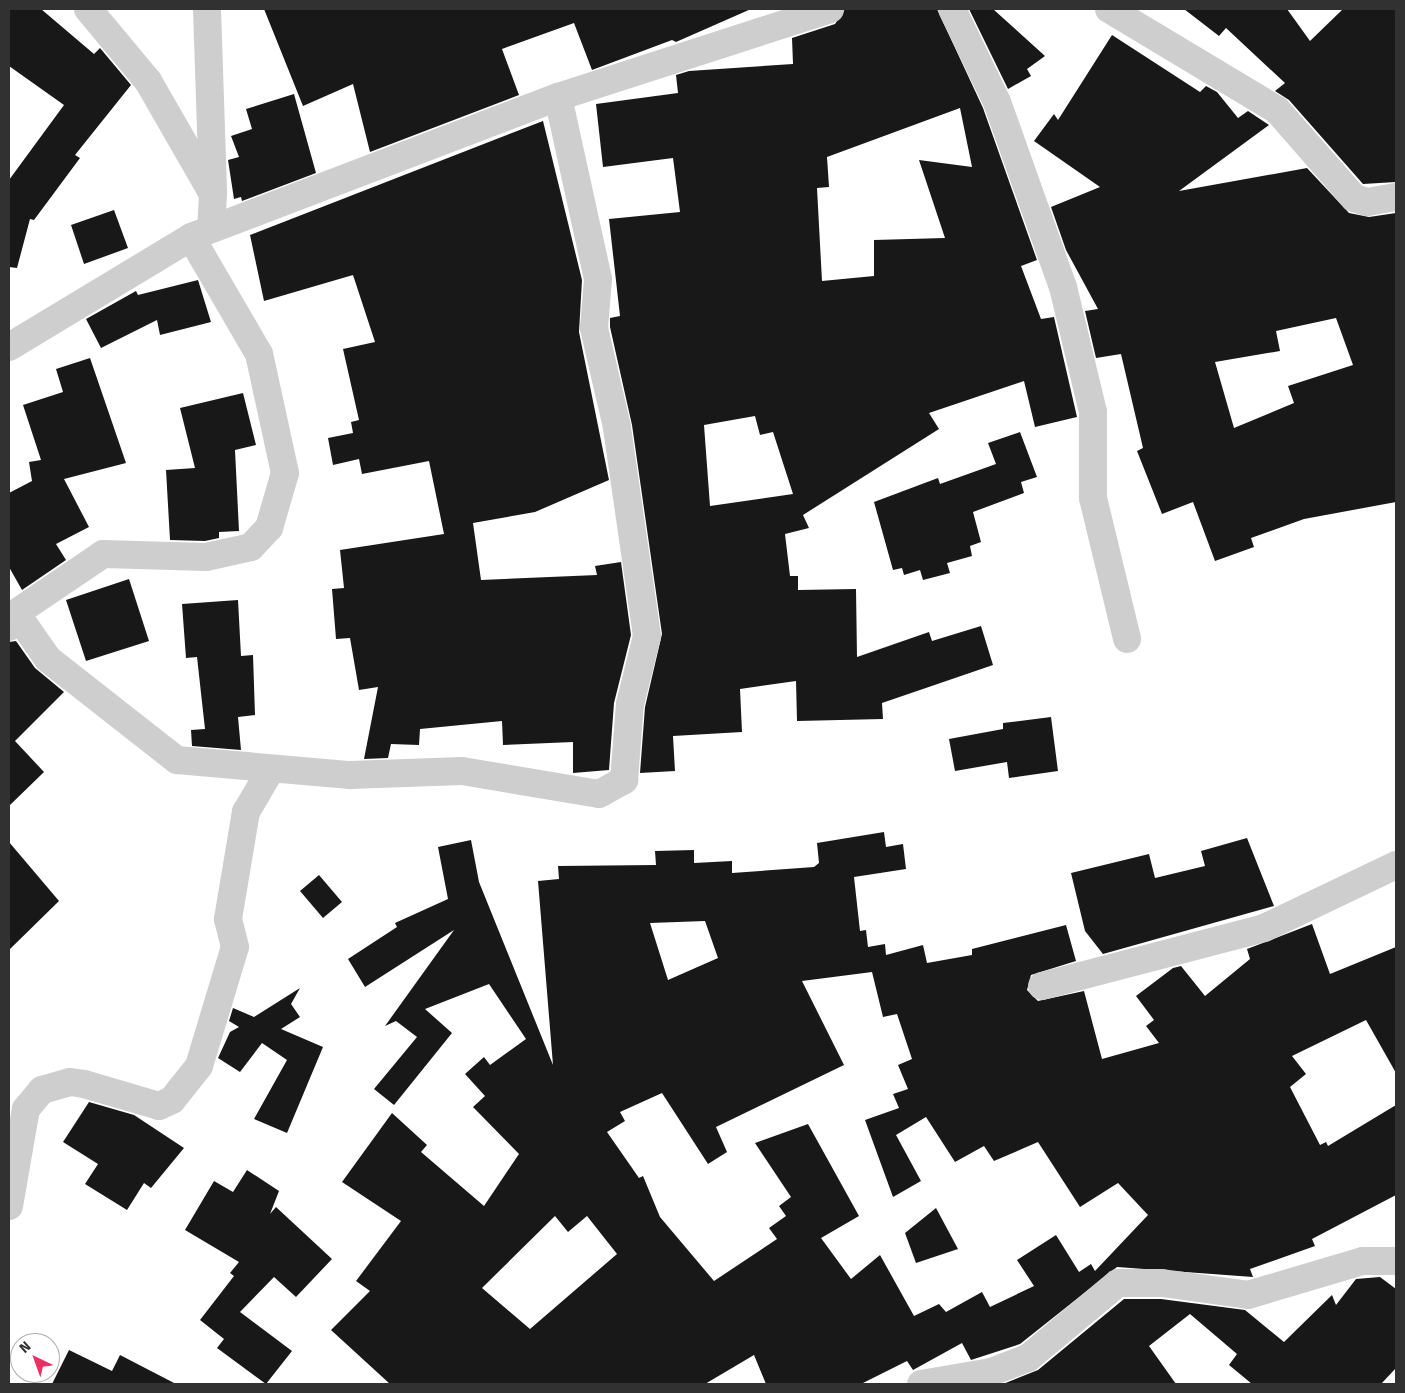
<!DOCTYPE html>
<style>
body{margin:0}
#map{position:relative;width:1405px;height:1393px;overflow:hidden;background:#fff;font-family:"Fira Sans",sans-serif}
div>[style]{position:absolute}
[style*='--x']{left:calc(var(--x)*1px);top:calc(var(--y)*1px);width:calc(var(--w)*1px);rotate:calc(var(--a)*1deg)}
.building>*{inset:0;background:#181818}
.minor>*{height:28px;margin:-14px;padding:0 14px;transform-origin:14px;border-radius:14px;background:#cecece}
span{translate:-50% -50%;white-space:nowrap;text-align:center;line-height:1.15;-webkit-text-stroke:5px #fff;paint-order:stroke}
.frame{position:absolute;inset:0;border:10px solid #313131;pointer-events:none}
.north{position:absolute;left:10px;top:1333px;width:50px;height:50px;box-sizing:border-box;background:#fff;border:1px solid #adadad;border-radius:50%;rotate:318deg;font-size:14px;font-weight:700;line-height:20px;text-align:center;color:#313131}
.north::after{content:'';display:block;margin:auto;width:18px;height:22px;background:#ea3060;clip-path:polygon(50% 0,100% 100%,50% 72%,0 100%)}
</style>
<div id="map">
<div class="building">
<i style="clip-path:polygon(9px 9px,41px 9px,94px 54px,100px 48px,131px 85px,75px 155px,80px 158px,34px 220px,30px 219px,17px 268px,9px 267px,9px 180px,64px 105px,9px 66px)"></i>
<i style="clip-path:polygon(264px 9px,751px 9px,676px 42px,672px 40px,592px 70px,574px 23px,502px 49px,519px 95px,370px 152px,353px 84px,303px 106px)"></i>
<i style="clip-path:polygon(evenodd,845px 9px,937px 9px,983px 108px,1037px 260px,1021px 266px,1041px 319px,1054px 317px,1077px 417px,1035px 427px,1024px 381px,929px 413px,939px 429px,803px 515px,809px 528px,785px 534px,790px 576px,798px 576px,798px 590px,856px 589px,857px 657px,929px 632px,932px 641px,981px 626px,993px 665px,882px 703px,883px 719px,797px 721px,796px 681px,740px 689px,742px 732px,673px 736px,675px 771px,640px 773px,645px 707px,662px 634px,632px 425px,610px 327px,610px 318px,620px 316px,609px 219px,680px 212px,673px 158px,603px 167px,596px 104px,678px 93px,676px 75px,689px 71px,793px 64px,792px 38px,835px 24px,845px 9px,960px 108px,972px 167px,919px 160px,945px 238px,874px 240px,874px 276px,822px 281px,817px 188px,829px 187px,827px 157px,960px 108px,845px 9px,755px 416px,760px 435px,773px 432px,793px 494px,710px 506px,704px 425px,755px 416px)"></i>
<i style="clip-path:polygon(969px 9px,993px 9px,1045px 56px,1027px 69px,1031px 76px,1008px 89px)"></i>
<i style="clip-path:polygon(1184px 9px,1287px 9px,1310px 41px,1343px 9px,1396px 9px,1396px 182px,1363px 184px,1289px 100px,1275px 91px,1285px 83px,1226px 28px,1219px 36px)"></i>
<i style="clip-path:polygon(evenodd,1112px 35px,1200px 92px,1206px 86px,1217px 92px,1238px 118px,1248px 111px,1269px 125px,1179px 191px,1307px 168px,1349px 213px,1369px 217px,1396px 213px,1396px 502px,1304px 519px,1251px 538px,1254px 547px,1215px 561px,1193px 502px,1162px 514px,1137px 451px,1143px 448px,1121px 354px,1096px 358px,1085px 311px,1098px 309px,1066px 250px,1051px 207px,1100px 187px,1034px 141px,1054px 114px,1058px 120px,1112px 35px,1336px 318px,1353px 365px,1288px 386px,1294px 403px,1234px 428px,1215px 362px,1280px 351px,1276px 331px,1336px 318px)"></i>
<i style="clip-path:polygon(294px 94px,316px 173px,242px 201px,241px 197px,234px 199px,228px 160px,239px 157px,231px 136px,252px 129px,246px 109px)"></i>
<i style="clip-path:polygon(543px 121px,582px 280px,579px 332px,609px 480px,535px 512px,473px 523px,481px 580px,597px 575px,595px 566px,621px 562px,631px 635px,614px 703px,609px 770px,573px 773px,573px 742px,503px 745px,502px 721px,420px 729px,419px 745px,391px 744px,388px 758px,364px 759px,378px 687px,359px 690px,350px 638px,336px 639px,332px 589px,344px 588px,340px 550px,444px 534px,429px 461px,362px 474px,359px 459px,333px 465px,328px 438px,353px 433px,351px 422px,359px 420px,343px 349px,375px 342px,353px 275px,264px 301px,250px 235px)"></i>
<i style="clip-path:polygon(114px 210px,128px 248px,84px 264px,71px 225px)"></i>
<i style="clip-path:polygon(198px 280px,211px 322px,160px 335px,157px 320px,101px 348px,86px 319px,136px 291px,138px 295px)"></i>
<i style="clip-path:polygon(90px 358px,126px 463px,64px 479px,89px 527px,56px 544px,66px 560px,22px 590px,9px 567px,9px 493px,32px 481px,29px 462px,41px 460px,23px 405px,63px 392px,56px 369px)"></i>
<i style="clip-path:polygon(243px 393px,256px 445px,235px 450px,239px 531px,219px 532px,219px 538px,205px 541px,170px 540px,166px 470px,195px 468px,180px 408px)"></i>
<i style="clip-path:polygon(1020px 432px,1037px 477px,1021px 482px,1024px 493px,973px 512px,981px 542px,970px 546px,972px 556px,947px 563px,950px 573px,923px 580px,920px 570px,904px 575px,902px 568px,893px 570px,874px 502px,938px 478px,940px 484px,996px 464px,988px 443px)"></i>
<i style="clip-path:polygon(129px 579px,149px 641px,86px 661px,66px 600px)"></i>
<i style="clip-path:polygon(238px 600px,241px 656px,253px 655px,255px 715px,238px 717px,241px 750px,192px 746px,191px 730px,205px 729px,197px 657px,186px 658px,182px 604px)"></i>
<i style="clip-path:polygon(16px 641px,35px 668px,64px 692px,15px 741px,44px 772px,9px 806px,9px 642px)"></i>
<i style="clip-path:polygon(1051px 717px,1058px 771px,1009px 778px,1007px 762px,955px 771px,949px 739px,1003px 729px,1003px 723px)"></i>
<i style="clip-path:polygon(evenodd,884px 832px,886px 847px,903px 844px,906px 869px,854px 877px,860px 931px,866px 930px,868px 947px,885px 944px,886px 955px,923px 945px,927px 963px,972px 955px,972px 949px,1066px 925px,1076px 961px,1031px 975px,1027px 990px,1038px 1001px,1084px 991px,1102px 1059px,1159px 1043px,1146px 1026px,1154px 1020px,1136px 996px,1173px 968px,1181px 966px,1205px 996px,1250px 959px,1247px 949px,1312px 924px,1330px 974px,1396px 947px,1396px 1073px,1366px 1020px,1292px 1056px,1306px 1074px,1290px 1087px,1320px 1145px,1326px 1142px,1328px 1146px,1396px 1105px,1396px 1195px,1312px 1239px,1315px 1246px,1250px 1269px,1253px 1277px,1117px 1267px,1020px 1344px,971px 1360px,962px 1343px,913px 1370px,907px 1361px,861px 1384px,766px 1384px,754px 1355px,705px 1384px,390px 1384px,331px 1330px,370px 1291px,356px 1281px,401px 1221px,342px 1182px,392px 1113px,427px 1145px,421px 1152px,484px 1206px,519px 1154px,473px 1107px,485px 1096px,465px 1074px,484px 1057px,490px 1065px,526px 1039px,489px 984px,425px 1009px,452px 1033px,394px 1105px,374px 1089px,417px 1037px,396px 1021px,385px 1026px,454px 930px,365px 987px,348px 959px,397px 927px,395px 923px,448px 899px,438px 847px,471px 840px,479px 882px,553px 1065px,538px 881px,559px 879px,558px 866px,656px 865px,655px 851px,694px 850px,694px 863px,732px 861px,732px 873px,814px 867px,819px 863px,817px 843px,884px 832px,705px 921px,718px 958px,668px 980px,650px 923px,705px 921px,884px 832px,872px 972px,883px 1017px,897px 1014px,912px 1059px,898px 1065px,908px 1089px,893px 1094px,899px 1108px,865px 1120px,893px 1197px,921px 1181px,896px 1135px,926px 1117px,955px 1162px,984px 1146px,994px 1161px,1038px 1142px,1080px 1207px,1118px 1183px,1148px 1215px,1095px 1271px,1091px 1264px,1079px 1272px,1056px 1235px,1017px 1260px,1034px 1286px,990px 1307px,982px 1292px,946px 1312px,939px 1304px,914px 1316px,880px 1255px,851px 1279px,821px 1238px,859px 1216px,808px 1124px,755px 1143px,791px 1197px,779px 1206px,786px 1216px,769px 1228px,777px 1239px,714px 1281px,660px 1217px,643px 1176px,639px 1178px,607px 1132px,625px 1121px,620px 1112px,662px 1093px,708px 1164px,727px 1152px,716px 1127px,844px 1065px,802px 981px,872px 972px,884px 832px,555px 1216px,568px 1232px,587px 1216px,617px 1254px,530px 1329px,482px 1288px,555px 1216px)"></i>
<i style="clip-path:polygon(1247px 838px,1274px 906px,1103px 954px,1085px 931px,1071px 873px,1149px 854px,1155px 878px,1205px 866px,1201px 851px)"></i>
<i style="clip-path:polygon(9px 842px,59px 901px,9px 950px)"></i>
<i style="clip-path:polygon(319px 875px,342px 902px,323px 918px,300px 891px)"></i>
<i style="clip-path:polygon(300px 988px,291px 1004px,300px 1017px,281px 1029px,323px 1047px,287px 1133px,254px 1119px,287px 1060px,262px 1043px,240px 1072px,218px 1058px,230px 1032px,239px 1027px,229px 1021px,233px 1008px,254px 1017px)"></i>
<i style="clip-path:polygon(89px 1102px,134px 1115px,184px 1148px,151px 1188px,144px 1183px,127px 1210px,85px 1184px,98px 1164px,63px 1142px)"></i>
<i style="clip-path:polygon(247px 1170px,279px 1191px,270px 1214px,276px 1207px,332px 1259px,296px 1297px,274px 1277px,240px 1312px,292px 1351px,266px 1384px,217px 1348px,224px 1339px,200px 1320px,234px 1276px,230px 1273px,239px 1262px,185px 1230px,214px 1181px,233px 1192px)"></i>
<i style="clip-path:polygon(936px 1208px,958px 1249px,916px 1263px,905px 1233px)"></i>
<i style="clip-path:polygon(1380px 1277px,1396px 1289px,1396px 1368px,1381px 1384px,1252px 1384px,1229px 1365px,1237px 1354px,1190px 1314px,1149px 1346px,1176px 1384px,1003px 1384px,1038px 1370px,1124px 1299px,1161px 1299px,1245px 1310px,1284px 1342px,1332px 1295px,1336px 1305px,1356px 1279px)"></i>
<i style="clip-path:polygon(69px 1350px,112px 1371px,120px 1355px,176px 1384px,52px 1384px)"></i>
</div>
<div class="minor">
<i style="--x:88;--y:9;--w:94;--a:50.2"></i>
<i style="--x:148;--y:81;--w:130;--a:60.1"></i>
<i style="--x:213;--y:194;--w:35;--a:93"></i>
<i style="--x:207;--y:9;--w:184;--a:88.1"></i>
<i style="--x:952;--y:9;--w:103;--a:64.2"></i>
<i style="--x:997;--y:102;--w:196;--a:70.4"></i>
<i style="--x:1063;--y:287;--w:129;--a:76.5"></i>
<i style="--x:1093;--y:412;--w:86;--a:90"></i>
<i style="--x:1093;--y:498;--w:145;--a:76.4"></i>
<i style="--x:1109;--y:9;--w:196;--a:31"></i>
<i style="--x:1277;--y:110;--w:117;--a:48.8"></i>
<i style="--x:1354;--y:198;--w:14;--a:17"></i>
<i style="--x:1367;--y:202;--w:29;--a:-10"></i>
<i style="--x:9;--y:347;--w:213;--a:-31.1"></i>
<i style="--x:191;--y:237;--w:393;--a:-20.9"></i>
<i style="--x:558;--y:97;--w:286;--a:-17.9"></i>
<i style="--x:16;--y:613;--w:56;--a:55.2"></i>
<i style="--x:48;--y:659;--w:164;--a:38.1"></i>
<i style="--x:177;--y:760;--w:174;--a:5"></i>
<i style="--x:350;--y:775;--w:112;--a:-2"></i>
<i style="--x:462;--y:771;--w:139;--a:9.5"></i>
<i style="--x:599;--y:794;--w:29;--a:-29"></i>
<i style="--x:624;--y:780;--w:76;--a:-85.5"></i>
<i style="--x:630;--y:704;--w:70;--a:-76"></i>
<i style="--x:647;--y:636;--w:211;--a:-98.2"></i>
<i style="--x:617;--y:427;--w:102;--a:-103.1"></i>
<i style="--x:594;--y:328;--w:49;--a:-85.3"></i>
<i style="--x:598;--y:279;--w:186;--a:-102.4"></i>
<i style="--x:9;--y:627;--w:16;--a:-63"></i>
<i style="--x:16;--y:613;--w:105;--a:-34.1"></i>
<i style="--x:103;--y:554;--w:103;--a:1.7"></i>
<i style="--x:206;--y:557;--w:46;--a:-12.5"></i>
<i style="--x:251;--y:547;--w:26;--a:-47"></i>
<i style="--x:269;--y:528;--w:57;--a:-73.8"></i>
<i style="--x:285;--y:473;--w:122;--a:-102.3"></i>
<i style="--x:259;--y:354;--w:135;--a:-120.2"></i>
<i style="--x:1042;--y:986;--w:229;--a:-14.6"></i>
<i style="--x:1264;--y:928;--w:146;--a:-25.5"></i>
<i style="--x:9;--y:1206;--w:98;--a:-80.1"></i>
<i style="--x:26;--y:1109;--w:25;--a:-50"></i>
<i style="--x:42;--y:1090;--w:29;--a:-16"></i>
<i style="--x:70;--y:1082;--w:14;--a:8"></i>
<i style="--x:84;--y:1084;--w:78;--a:16.3"></i>
<i style="--x:159;--y:1106;--w:14;--a:-25"></i>
<i style="--x:172;--y:1100;--w:43;--a:-51.5"></i>
<i style="--x:199;--y:1066;--w:124;--a:-73.2"></i>
<i style="--x:235;--y:947;--w:29;--a:-104"></i>
<i style="--x:228;--y:919;--w:109;--a:-80.5"></i>
<i style="--x:246;--y:812;--w:48;--a:-59.7"></i>
<i style="--x:921;--y:1384;--w:71;--a:-9.7"></i>
<i style="--x:991;--y:1372;--w:40;--a:-21"></i>
<i style="--x:1028;--y:1358;--w:117;--a:-39.8"></i>
<i style="--x:1118;--y:1283;--w:44;--a:0"></i>
<i style="--x:1162;--y:1283;--w:87;--a:7.9"></i>
<i style="--x:1248;--y:1295;--w:120;--a:-16.5"></i>
<i style="--x:1363;--y:1261;--w:33;--a:0"></i>
</div>
<div class="frame"></div>
<div class="north">N</div>
</div>
